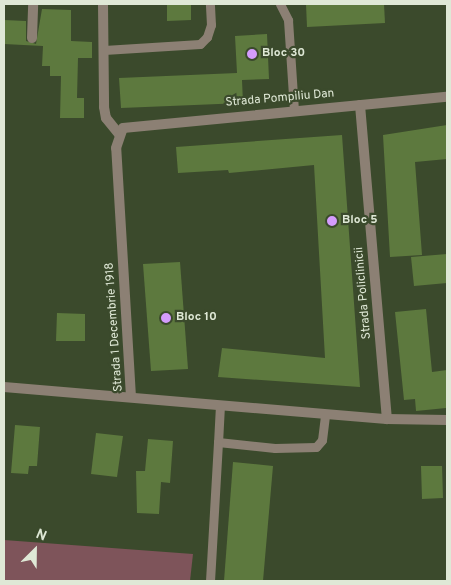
<!DOCTYPE html>
<style>
body{margin:0}
#map{position:relative;width:451px;height:585px;overflow:hidden;background:#3b4a2c;font-family:Overpass,sans-serif}
div>[style]{position:absolute}
[style*='--x']{left:calc(var(--x)*1px);top:calc(var(--y)*1px);width:calc(var(--w)*1px);rotate:calc(var(--a)*1deg)}
.green>*{inset:0;background:#7e545a}
.building>*{inset:0;background:#5d793e}
.service>*{height:9px;margin:-4.5px;padding:0 4.5px;transform-origin:4.5px;border-radius:4.5px;background:#8c8074}
.minor>*{height:10px;margin:-5px;padding:0 5px;transform-origin:5px;border-radius:5px;background:#8c8074}
.tertiary>*{height:10px;margin:-5px;padding:0 5px;transform-origin:5px;border-radius:5px;background:#8c8074}
.dots>*{width:14px;height:14px;translate:-50% -50%;box-sizing:border-box;border:2px solid #3b4a2c;border-radius:50%}
span{translate:-50% -50%;white-space:nowrap;text-align:center;line-height:1.15;-webkit-text-stroke:4.5px #3b4a2c;paint-order:stroke}
.poi-label{font-size:12px;color:#dfe8d6;font-weight:700}
.left{translate:0 -50%;text-align:left}
.street-label{font-size:12px;color:#dfe8d6}
.frame{position:absolute;inset:0;border:5px solid #dfe8d6;pointer-events:none}
.north{position:absolute;left:10px;top:525px;width:50px;height:50px;-webkit-text-stroke:4px #3b4a2c;paint-order:stroke;rotate:23deg;font-size:14px;font-weight:700;line-height:20px;text-align:center;color:#dfe8d6}
.north::after{content:'';display:block;margin:auto;width:18px;height:22px;background:#dfe8d6;clip-path:polygon(50% 0,100% 100%,50% 72%,0 100%)}
</style>
<div id="map">
<div class="green">
<i style="clip-path:polygon(4px 540px,193px 554px,190px 581px,4px 581px)"></i>
</div>
<div class="building">
<i style="clip-path:polygon(167px 4px,191px 4px,191px 20px,167px 21px)"></i>
<i style="clip-path:polygon(306px 4px,384px 4px,385px 23px,307px 27px)"></i>
<i style="clip-path:polygon(42px 9px,71px 10px,71px 41px,92px 42px,92px 58px,78px 58px,77px 98px,84px 98px,84px 118px,60px 118px,61px 76px,50px 76px,50px 66px,42px 66px,43px 46px,4px 44px,4px 20px,26px 21px,26px 41px,36px 44px)"></i>
<i style="clip-path:polygon(267px 34px,269px 79px,242px 80px,243px 103px,121px 108px,119px 78px,237px 73px,235px 36px)"></i>
<i style="clip-path:polygon(447px 125px,447px 159px,415px 162px,422px 255px,390px 257px,383px 135px)"></i>
<i style="clip-path:polygon(342px 135px,360px 387px,218px 377px,222px 348px,325px 358px,314px 165px,229px 173px,228px 170px,178px 173px,176px 147px)"></i>
<i style="clip-path:polygon(447px 254px,447px 283px,414px 286px,411px 257px)"></i>
<i style="clip-path:polygon(180px 262px,188px 369px,151px 371px,143px 264px)"></i>
<i style="clip-path:polygon(426px 309px,432px 372px,447px 370px,447px 399px,446px 408px,416px 411px,415px 399px,404px 400px,395px 312px)"></i>
<i style="clip-path:polygon(57px 313px,85px 314px,85px 341px,56px 341px)"></i>
<i style="clip-path:polygon(15px 425px,40px 427px,37px 466px,29px 466px,28px 474px,11px 473px)"></i>
<i style="clip-path:polygon(96px 433px,123px 436px,117px 477px,91px 474px)"></i>
<i style="clip-path:polygon(148px 439px,173px 441px,170px 483px,161px 482px,159px 514px,137px 513px,136px 471px,145px 471px)"></i>
<i style="clip-path:polygon(233px 462px,273px 466px,263px 581px,224px 581px)"></i>
<i style="clip-path:polygon(421px 466px,442px 466px,443px 498px,422px 499px)"></i>
</div>
<div class="service">
<i style="--x:280;--y:4;--w:18;--a:63"></i>
<i style="--x:288;--y:20;--w:90;--a:86.2"></i>
<i style="--x:104;--y:50;--w:96;--a:-3.6"></i>
<i style="--x:200;--y:44;--w:10;--a:-45"></i>
<i style="--x:207;--y:37;--w:13;--a:-72"></i>
<i style="--x:211;--y:25;--w:21;--a:-93"></i>
<i style="--x:220;--y:405;--w:37;--a:93"></i>
<i style="--x:218;--y:442;--w:57;--a:6"></i>
<i style="--x:275;--y:448;--w:41;--a:-1.4"></i>
<i style="--x:316;--y:447;--w:9;--a:-49"></i>
<i style="--x:322;--y:440;--w:26;--a:-83"></i>
<i style="--x:210;--y:581;--w:139;--a:-86.7"></i>
</div>
<div class="minor">
<i style="--x:103;--y:4;--w:103;--a:89.4"></i>
<i style="--x:104;--y:107;--w:11;--a:80"></i>
<i style="--x:106;--y:118;--w:21;--a:51"></i>
<i style="--x:32;--y:38;--w:34;--a:-88"></i>
<i style="--x:360;--y:105;--w:315;--a:85.1"></i>
<i style="--x:131;--y:397;--w:249;--a:-93.4"></i>
<i style="--x:116;--y:148;--w:21;--a:-71"></i>
<i style="--x:123;--y:128;--w:325;--a:-5.5"></i>
</div>
<div class="tertiary">
<i style="--x:4;--y:387;--w:384;--a:4.8"></i>
<i style="--x:387;--y:419;--w:60;--a:1"></i>
</div>
<div class="dots">
<i style="left:252px;top:54px;background:#d49cfc"></i>
<i style="left:332px;top:221px;background:#d49cfc"></i>
<i style="left:166px;top:318px;background:#d49cfc"></i>
</div>
<div class="poi-label">
<span class="left" style="left:262px;top:54px">Bloc 30</span>
<span class="left" style="left:342px;top:221px">Bloc 5</span>
<span class="left" style="left:176px;top:318px">Bloc 10</span>
</div>
<div class="street-label">
<span style="left:280px;top:99px;rotate:-5deg">Strada Pompiliu Dan</span>
<span style="left:364px;top:293px;rotate:-95deg">Strada Policlinicii</span>
<span style="left:115px;top:327px;rotate:-94deg">Strada 1 Decembrie 1918</span>
</div>
<div class="frame"></div>
<div class="north">N</div>
</div>
